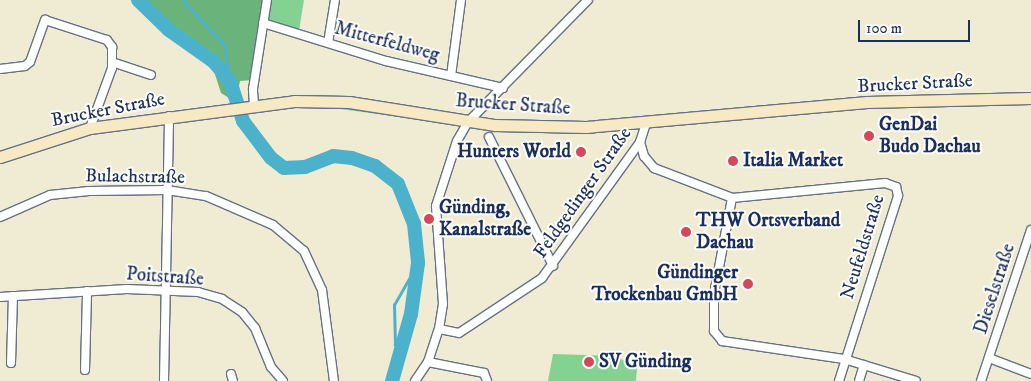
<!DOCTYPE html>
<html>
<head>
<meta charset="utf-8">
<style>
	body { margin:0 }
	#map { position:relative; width:1031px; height:381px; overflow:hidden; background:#f0ecd4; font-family:"IM FELL DW Pica",serif }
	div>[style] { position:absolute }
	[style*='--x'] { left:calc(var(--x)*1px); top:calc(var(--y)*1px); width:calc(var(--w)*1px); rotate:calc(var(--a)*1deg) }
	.green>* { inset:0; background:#83d292 }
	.forest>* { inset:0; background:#6ab47c }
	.stream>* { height:2.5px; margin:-1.25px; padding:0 1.25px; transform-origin:1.25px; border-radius:1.25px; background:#4cb2cb }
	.river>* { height:14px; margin:-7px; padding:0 7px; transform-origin:7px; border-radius:7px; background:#4cb2cb }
	.roads { filter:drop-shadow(1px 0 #667187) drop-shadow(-1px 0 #667187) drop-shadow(0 1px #667187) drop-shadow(0 -1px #667187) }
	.minor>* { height:8px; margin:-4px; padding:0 4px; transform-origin:4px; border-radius:4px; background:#fff }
	.secondary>* { height:11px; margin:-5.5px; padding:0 5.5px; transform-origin:5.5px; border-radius:5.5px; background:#f7e9c3 }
	.dots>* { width:14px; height:14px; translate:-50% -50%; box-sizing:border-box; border:2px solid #fdfcf7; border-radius:50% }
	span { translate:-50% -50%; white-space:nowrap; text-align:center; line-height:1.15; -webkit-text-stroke:4px #fdfcf7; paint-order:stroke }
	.street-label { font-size:19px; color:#1b2f5e }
	.poi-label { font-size:19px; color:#1b2f5e; font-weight:700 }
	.left { translate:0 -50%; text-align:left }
	.right { translate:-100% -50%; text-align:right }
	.scale { position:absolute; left:858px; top:20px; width:112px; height:22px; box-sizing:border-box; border:2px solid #1b2f5e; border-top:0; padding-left:6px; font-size:15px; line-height:18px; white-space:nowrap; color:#1b2f5e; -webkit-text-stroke:4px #fdfcf7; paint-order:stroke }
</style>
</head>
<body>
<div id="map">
	<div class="green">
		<i style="clip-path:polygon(269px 0,304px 0,299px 31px,267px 21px)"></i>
		<i style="clip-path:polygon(326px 107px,367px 110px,400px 117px,332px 108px)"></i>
		<i style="clip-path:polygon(553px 354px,616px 356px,637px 368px,636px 381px,548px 381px)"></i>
	</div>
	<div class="forest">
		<i style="clip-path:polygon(131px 0,262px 0,254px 80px,240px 81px,237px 96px,229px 98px,221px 93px,212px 65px,167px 36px)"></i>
	</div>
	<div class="stream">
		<i style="--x:183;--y:0;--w:62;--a:47"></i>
		<i style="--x:225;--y:45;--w:36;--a:82"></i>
		<i style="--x:403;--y:351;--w:10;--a:-143"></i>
		<i style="--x:395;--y:345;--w:40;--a:-91.4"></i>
		<i style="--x:394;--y:305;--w:48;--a:-60.3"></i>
	</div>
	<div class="river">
		<i style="--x:138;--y:0;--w:43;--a:44.1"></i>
		<i style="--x:169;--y:30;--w:55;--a:35.4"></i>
		<i style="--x:214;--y:62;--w:25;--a:50"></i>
		<i style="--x:230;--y:81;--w:42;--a:72"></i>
		<i style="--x:243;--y:121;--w:46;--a:52.9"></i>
		<i style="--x:271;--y:158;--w:16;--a:38"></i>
		<i style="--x:284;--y:168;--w:21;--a:-3"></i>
		<i style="--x:305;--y:167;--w:30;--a:-21"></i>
		<i style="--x:333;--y:156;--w:19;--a:6"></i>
		<i style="--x:352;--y:158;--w:24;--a:19"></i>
		<i style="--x:375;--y:166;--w:29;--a:38"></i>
		<i style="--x:398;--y:184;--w:43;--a:68.2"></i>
		<i style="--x:414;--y:224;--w:39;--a:84"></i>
		<i style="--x:418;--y:263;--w:51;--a:97.8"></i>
		<i style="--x:411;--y:314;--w:70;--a:105.8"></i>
	</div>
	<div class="roads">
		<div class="minor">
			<i style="--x:263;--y:23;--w:129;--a:17.2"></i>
			<i style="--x:386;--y:61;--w:120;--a:13"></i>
			<i style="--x:328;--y:43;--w:44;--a:-80.8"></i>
			<i style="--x:112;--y:62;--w:41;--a:18.4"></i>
			<i style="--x:0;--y:69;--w:25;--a:-7"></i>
			<i style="--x:25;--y:66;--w:6;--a:-39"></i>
			<i style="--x:30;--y:62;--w:45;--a:-70.3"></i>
			<i style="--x:45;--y:20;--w:65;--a:17.9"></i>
			<i style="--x:107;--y:40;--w:9;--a:54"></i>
			<i style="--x:112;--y:47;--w:21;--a:90"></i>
			<i style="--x:112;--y:68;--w:64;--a:110.1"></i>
			<i style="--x:451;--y:76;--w:77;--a:-82.5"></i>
			<i style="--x:254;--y:105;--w:16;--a:-94"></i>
			<i style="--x:253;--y:89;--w:90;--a:-81.1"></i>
			<i style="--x:489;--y:137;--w:144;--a:63.6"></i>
			<i style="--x:640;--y:142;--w:15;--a:74"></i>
			<i style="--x:644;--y:156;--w:16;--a:50"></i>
			<i style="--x:654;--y:168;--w:84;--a:21"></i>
			<i style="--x:732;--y:198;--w:154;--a:-5.6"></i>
			<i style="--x:885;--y:183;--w:12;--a:20"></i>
			<i style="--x:896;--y:187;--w:9;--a:77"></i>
			<i style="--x:898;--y:196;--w:194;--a:107.7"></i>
			<i style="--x:732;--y:198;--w:98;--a:100.6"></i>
			<i style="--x:714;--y:294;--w:37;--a:90"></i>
			<i style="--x:714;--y:331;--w:13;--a:51"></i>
			<i style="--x:722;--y:341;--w:123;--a:8.4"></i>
			<i style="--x:844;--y:359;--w:75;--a:17"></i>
			<i style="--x:0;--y:217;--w:55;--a:-23.7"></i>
			<i style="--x:50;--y:195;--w:39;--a:-6"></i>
			<i style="--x:89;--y:191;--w:78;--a:-0.7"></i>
			<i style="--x:167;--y:190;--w:39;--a:9"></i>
			<i style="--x:206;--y:196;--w:73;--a:23.4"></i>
			<i style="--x:273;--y:225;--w:40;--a:40"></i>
			<i style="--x:304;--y:251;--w:43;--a:65.2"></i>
			<i style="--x:322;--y:290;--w:92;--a:82.5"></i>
			<i style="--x:0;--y:297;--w:127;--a:-3.6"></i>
			<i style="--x:127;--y:289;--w:71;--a:2.4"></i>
			<i style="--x:198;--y:292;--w:25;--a:16"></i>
			<i style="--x:222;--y:299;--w:24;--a:33"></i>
			<i style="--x:242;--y:312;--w:21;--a:51"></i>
			<i style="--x:255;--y:328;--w:42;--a:67.7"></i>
			<i style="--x:271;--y:367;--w:18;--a:49"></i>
			<i style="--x:439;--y:329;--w:20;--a:11"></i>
			<i style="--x:459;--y:333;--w:100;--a:-33.5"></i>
			<i style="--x:542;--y:278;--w:168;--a:-54.2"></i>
			<i style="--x:640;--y:142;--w:19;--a:-72"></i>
			<i style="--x:989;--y:358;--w:45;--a:20.9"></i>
			<i style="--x:428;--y:362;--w:57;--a:11.1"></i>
			<i style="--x:484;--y:373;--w:9;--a:69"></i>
			<i style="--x:11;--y:363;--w:67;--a:-88.3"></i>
			<i style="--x:85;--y:370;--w:79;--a:-88.5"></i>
			<i style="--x:231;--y:374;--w:7;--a:74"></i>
			<i style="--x:164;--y:381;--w:265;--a:-88.9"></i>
			<i style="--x:415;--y:381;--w:23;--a:-56"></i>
			<i style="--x:428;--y:362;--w:35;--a:-72"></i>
			<i style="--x:439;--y:329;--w:25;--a:-81"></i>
			<i style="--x:443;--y:304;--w:98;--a:-94.1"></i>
			<i style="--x:436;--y:206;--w:68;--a:-72.1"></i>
			<i style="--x:457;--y:141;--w:22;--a:-60"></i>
			<i style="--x:468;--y:122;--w:171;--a:-45.5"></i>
			<i style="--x:859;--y:381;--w:17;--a:-73"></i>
			<i style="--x:981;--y:381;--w:159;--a:-71.7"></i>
		</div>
		<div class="secondary">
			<i style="--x:0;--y:157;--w:95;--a:-17.9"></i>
			<i style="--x:90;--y:128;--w:206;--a:-7.5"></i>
			<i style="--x:294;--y:101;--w:55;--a:1"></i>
			<i style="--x:349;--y:102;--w:148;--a:9"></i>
			<i style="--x:495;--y:125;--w:91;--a:1.3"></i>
			<i style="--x:586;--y:127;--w:282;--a:-5.1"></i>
			<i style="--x:867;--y:102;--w:164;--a:-1.4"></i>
		</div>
	</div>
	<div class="dots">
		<i style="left:869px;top:136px;background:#d1495b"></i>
		<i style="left:581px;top:152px;background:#d1495b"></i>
		<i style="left:733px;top:161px;background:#d1495b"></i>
		<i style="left:429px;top:219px;background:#d1495b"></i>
		<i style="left:686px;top:232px;background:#d1495b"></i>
		<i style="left:748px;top:284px;background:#d1495b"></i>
		<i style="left:589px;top:362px;background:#d1495b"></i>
	</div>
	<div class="street-label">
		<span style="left:387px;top:42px;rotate:15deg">Mitterfeldweg</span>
		<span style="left:915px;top:84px;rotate:-3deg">Brucker Straße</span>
		<span style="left:513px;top:105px;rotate:4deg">Brucker Straße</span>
		<span style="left:108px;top:110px;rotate:-11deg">Brucker Straße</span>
		<span style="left:135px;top:177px;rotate:1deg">Bulachstraße</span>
		<span style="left:583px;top:193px;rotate:-55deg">Feldgedinger Straße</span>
		<span style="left:863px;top:247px;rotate:-73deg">Neufeldstraße</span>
		<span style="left:165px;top:277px;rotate:4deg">Poitstraße</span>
		<span style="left:995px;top:289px;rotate:-72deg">Dieselstraße</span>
	</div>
	<div class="poi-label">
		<span class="left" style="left:879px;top:136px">GenDai<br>Budo Dachau</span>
		<span class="right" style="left:571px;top:152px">Hunters World</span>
		<span class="left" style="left:743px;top:161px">Italia Market</span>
		<span class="left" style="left:439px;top:219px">Günding,<br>Kanalstraße</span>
		<span class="left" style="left:696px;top:232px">THW Ortsverband<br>Dachau</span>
		<span class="right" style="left:738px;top:284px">Gündinger<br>Trockenbau GmbH</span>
		<span class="left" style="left:599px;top:362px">SV Günding</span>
	</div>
	<div class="scale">100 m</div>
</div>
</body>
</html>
